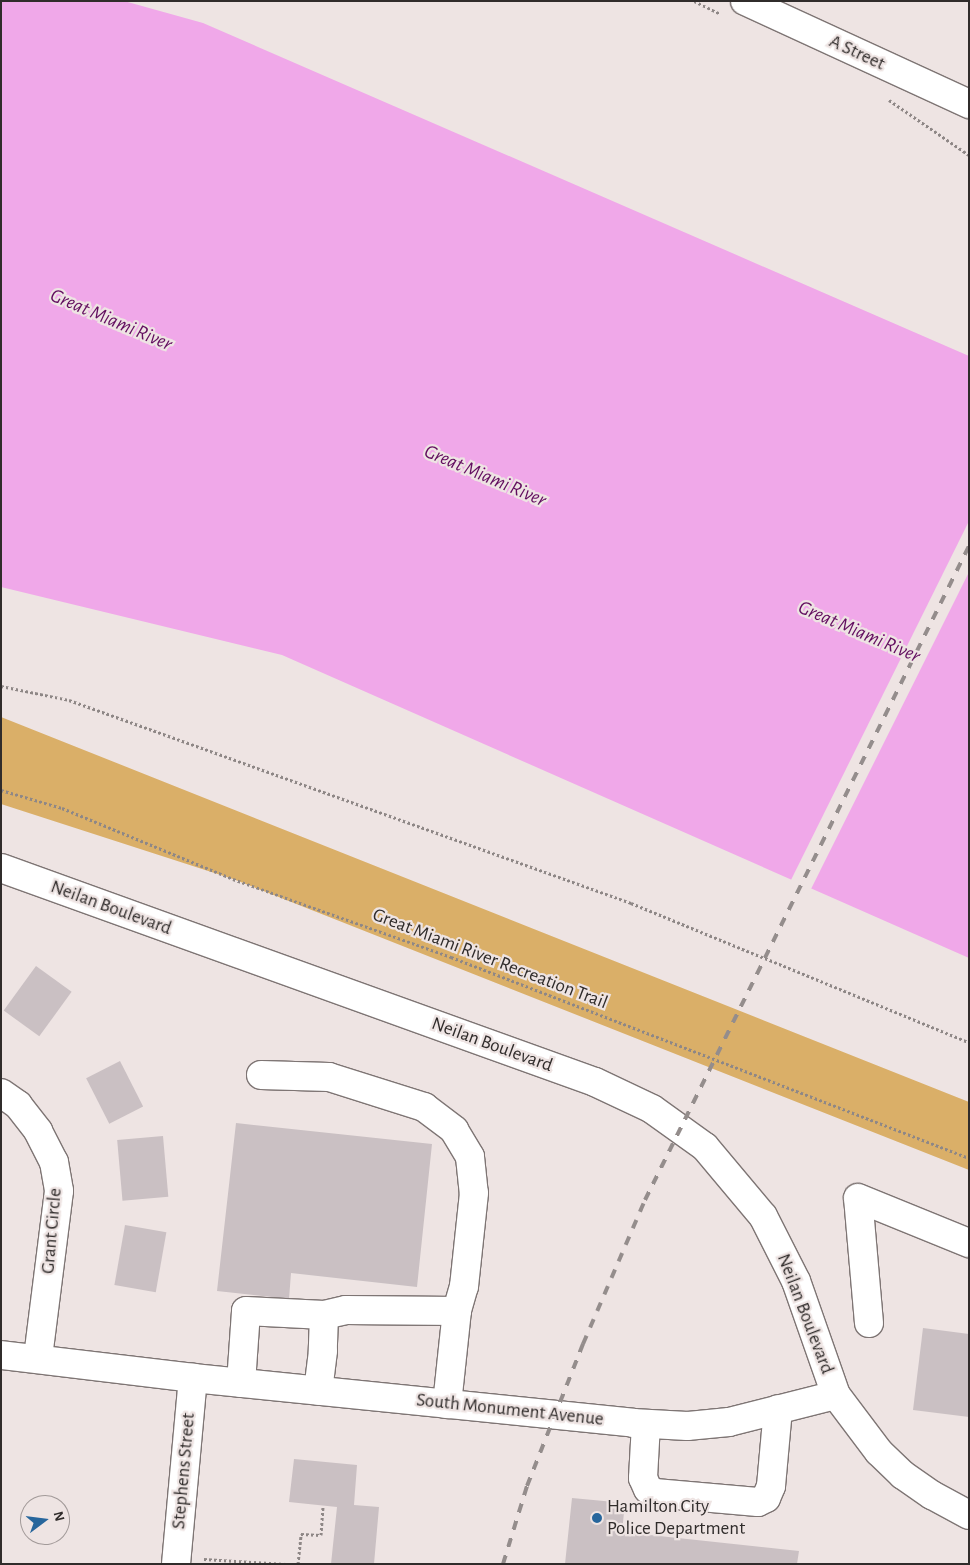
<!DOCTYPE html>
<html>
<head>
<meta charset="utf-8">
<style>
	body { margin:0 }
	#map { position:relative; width:970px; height:1565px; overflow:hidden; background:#eee4e3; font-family:"Alegreya Sans",sans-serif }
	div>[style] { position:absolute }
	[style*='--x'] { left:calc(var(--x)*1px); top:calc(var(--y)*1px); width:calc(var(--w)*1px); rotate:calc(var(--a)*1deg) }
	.green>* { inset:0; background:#daaf68 }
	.water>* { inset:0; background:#f0a8e9 }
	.pier>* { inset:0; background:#eee4e3 }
	.building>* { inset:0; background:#cac0c3; transform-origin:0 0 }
	.path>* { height:3px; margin-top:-1.5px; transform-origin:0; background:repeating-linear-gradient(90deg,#8e8786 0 2.5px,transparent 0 5px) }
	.roads { filter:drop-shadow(1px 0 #7e7574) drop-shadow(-1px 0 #7e7574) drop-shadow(0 1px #7e7574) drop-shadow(0 -1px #7e7574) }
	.minor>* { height:28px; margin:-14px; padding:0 14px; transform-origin:14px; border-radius:14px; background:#fff }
	.rail>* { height:4px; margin-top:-2px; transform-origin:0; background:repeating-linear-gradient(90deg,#948d8c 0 9px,transparent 0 18px) }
	.dots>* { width:14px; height:14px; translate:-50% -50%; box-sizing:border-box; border:2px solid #eee4e3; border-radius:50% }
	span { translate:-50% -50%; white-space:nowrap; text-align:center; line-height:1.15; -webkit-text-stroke:4.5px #eee4e3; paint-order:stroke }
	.street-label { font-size:19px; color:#302c2b }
	.poi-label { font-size:19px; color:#302c2b }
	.left { translate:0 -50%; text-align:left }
	.water-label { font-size:20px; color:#620d5f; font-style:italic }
	.frame { position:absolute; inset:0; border:2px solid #302c2b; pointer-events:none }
	.north { position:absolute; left:20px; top:1495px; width:50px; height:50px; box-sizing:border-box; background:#eee4e3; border:1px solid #a29a99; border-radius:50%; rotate:75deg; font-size:14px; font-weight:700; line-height:20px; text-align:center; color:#302c2b }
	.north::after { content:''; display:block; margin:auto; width:18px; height:22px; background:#27669c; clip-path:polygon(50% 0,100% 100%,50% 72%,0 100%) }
</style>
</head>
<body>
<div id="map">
	<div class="green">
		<i style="clip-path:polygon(1px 717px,969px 1102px,969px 1170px,233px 879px,1px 804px)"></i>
	</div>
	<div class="water">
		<i style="clip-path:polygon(1px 1px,124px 1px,203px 23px,969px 356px,969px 958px,282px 655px,1px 587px)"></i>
	</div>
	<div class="pier">
		<i style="clip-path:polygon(969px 521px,969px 572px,810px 891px,790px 882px)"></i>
	</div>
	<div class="building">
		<i style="left:36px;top:966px;width:44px;height:55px;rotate:36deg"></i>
		<i style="left:120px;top:1061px;width:51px;height:38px;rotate:63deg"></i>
		<i style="clip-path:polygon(236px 1123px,432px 1144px,417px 1287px,291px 1273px,289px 1299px,217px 1291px)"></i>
		<i style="left:163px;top:1136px;width:61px;height:46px;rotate:85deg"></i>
		<i style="left:125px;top:1225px;width:42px;height:61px;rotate:10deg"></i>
		<i style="clip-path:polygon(923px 1328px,969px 1334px,969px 1417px,913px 1410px)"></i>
		<i style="clip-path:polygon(294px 1459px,357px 1465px,354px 1505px,379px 1507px,374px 1564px,331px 1564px,337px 1507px,289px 1502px)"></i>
		<i style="clip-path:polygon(572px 1498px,625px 1503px,622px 1532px,799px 1551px,797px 1564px,565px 1564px)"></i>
	</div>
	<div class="path">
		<i style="--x:694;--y:1;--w:28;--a:26"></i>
		<i style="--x:889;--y:100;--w:97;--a:34.5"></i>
		<i style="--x:1;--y:686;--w:69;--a:11.6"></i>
		<i style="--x:69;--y:700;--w:598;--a:19.86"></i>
		<i style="--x:631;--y:903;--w:365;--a:22.4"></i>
		<i style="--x:1;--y:790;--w:64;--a:16.4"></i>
		<i style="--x:62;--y:808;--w:185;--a:22.5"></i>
		<i style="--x:233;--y:879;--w:232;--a:19.7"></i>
		<i style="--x:451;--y:957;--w:556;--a:21.21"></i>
		<i style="--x:204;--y:1559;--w:82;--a:3.5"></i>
		<i style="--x:298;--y:1564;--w:30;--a:-84"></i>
		<i style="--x:301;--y:1534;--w:20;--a:3"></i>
		<i style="--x:321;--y:1535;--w:29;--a:-86"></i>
	</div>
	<div class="roads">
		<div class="minor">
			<i style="--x:745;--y:1;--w:247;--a:24.7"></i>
			<i style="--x:1;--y:868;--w:631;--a:19.81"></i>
			<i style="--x:595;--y:1082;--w:63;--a:25.3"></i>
			<i style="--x:652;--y:1109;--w:65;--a:35.6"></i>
			<i style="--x:705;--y:1147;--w:90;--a:50"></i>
			<i style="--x:763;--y:1216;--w:73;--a:63.1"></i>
			<i style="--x:796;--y:1281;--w:121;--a:70.7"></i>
			<i style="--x:836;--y:1395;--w:71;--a:53"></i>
			<i style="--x:879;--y:1452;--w:33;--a:44"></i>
			<i style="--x:903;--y:1475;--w:35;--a:35"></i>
			<i style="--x:932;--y:1495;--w:42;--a:28.4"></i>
			<i style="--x:261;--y:1075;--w:68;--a:1.7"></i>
			<i style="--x:329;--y:1077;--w:100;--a:17.5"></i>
			<i style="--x:424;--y:1107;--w:38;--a:37"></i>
			<i style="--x:454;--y:1130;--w:31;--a:59"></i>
			<i style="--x:470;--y:1157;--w:36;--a:84"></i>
			<i style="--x:474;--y:1193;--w:94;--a:96.1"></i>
			<i style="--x:464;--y:1286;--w:26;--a:106"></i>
			<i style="--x:457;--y:1311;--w:111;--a:-179.5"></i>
			<i style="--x:346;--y:1310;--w:23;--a:167"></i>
			<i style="--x:1;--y:1093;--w:21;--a:35"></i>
			<i style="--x:18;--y:1105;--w:33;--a:52"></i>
			<i style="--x:38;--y:1131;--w:35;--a:63"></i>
			<i style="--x:54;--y:1162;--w:29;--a:80"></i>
			<i style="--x:59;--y:1191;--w:168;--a:97.2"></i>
			<i style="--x:869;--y:1323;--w:125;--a:-95"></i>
			<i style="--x:858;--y:1198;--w:120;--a:22.1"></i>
			<i style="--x:1;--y:1355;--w:193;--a:6.8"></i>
			<i style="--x:193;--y:1378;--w:442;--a:5.8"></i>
			<i style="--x:633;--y:1423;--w:54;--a:3.2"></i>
			<i style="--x:687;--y:1426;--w:42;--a:-5.4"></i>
			<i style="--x:729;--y:1422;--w:110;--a:-14.2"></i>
			<i style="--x:241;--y:1383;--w:72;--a:-86"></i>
			<i style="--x:246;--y:1311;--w:78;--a:2.9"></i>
			<i style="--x:324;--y:1315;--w:36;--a:92"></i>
			<i style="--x:323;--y:1351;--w:40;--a:97.1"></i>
			<i style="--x:447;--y:1404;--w:94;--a:-83.9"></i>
			<i style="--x:646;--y:1424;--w:54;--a:93.2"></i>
			<i style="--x:643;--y:1478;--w:12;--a:66"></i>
			<i style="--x:648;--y:1489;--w:8;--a:30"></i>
			<i style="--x:655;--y:1493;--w:103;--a:5"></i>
			<i style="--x:758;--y:1502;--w:9;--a:-27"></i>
			<i style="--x:766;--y:1498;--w:13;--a:-67"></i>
			<i style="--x:771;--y:1486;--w:77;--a:-84.8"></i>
			<i style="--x:176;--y:1564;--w:187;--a:-84.8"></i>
		</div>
	</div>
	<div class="rail">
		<i style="--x:503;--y:1564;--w:82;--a:-72.9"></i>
		<i style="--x:527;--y:1486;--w:153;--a:-68.5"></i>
		<i style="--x:583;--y:1344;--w:157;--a:-66.7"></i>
		<i style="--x:645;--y:1200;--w:730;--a:-63.65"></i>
	</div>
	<div class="dots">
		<i style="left:597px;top:1518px;background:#27669c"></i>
	</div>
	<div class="street-label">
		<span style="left:857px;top:53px;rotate:25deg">A Street</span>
		<span style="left:111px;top:908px;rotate:20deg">Neilan Boulevard</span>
		<span style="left:490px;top:959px;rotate:21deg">Great Miami River Recreation Trail</span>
		<span style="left:492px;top:1045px;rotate:20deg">Neilan Boulevard</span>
		<span style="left:52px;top:1231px;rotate:-85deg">Grant Circle</span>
		<span style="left:805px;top:1314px;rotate:69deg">Neilan Boulevard</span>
		<span style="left:510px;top:1410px;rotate:6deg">South Monument Avenue</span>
		<span style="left:184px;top:1471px;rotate:-85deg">Stephens Street</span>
	</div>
	<div class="poi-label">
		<span class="left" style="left:607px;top:1518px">Hamilton City<br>Police Department</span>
	</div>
	<div class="water-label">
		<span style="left:111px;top:320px;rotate:23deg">Great Miami River</span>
		<span style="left:485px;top:476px;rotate:23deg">Great Miami River</span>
		<span style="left:859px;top:632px;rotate:23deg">Great Miami River</span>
	</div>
	<div class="frame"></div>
	<div class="north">N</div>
</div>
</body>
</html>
